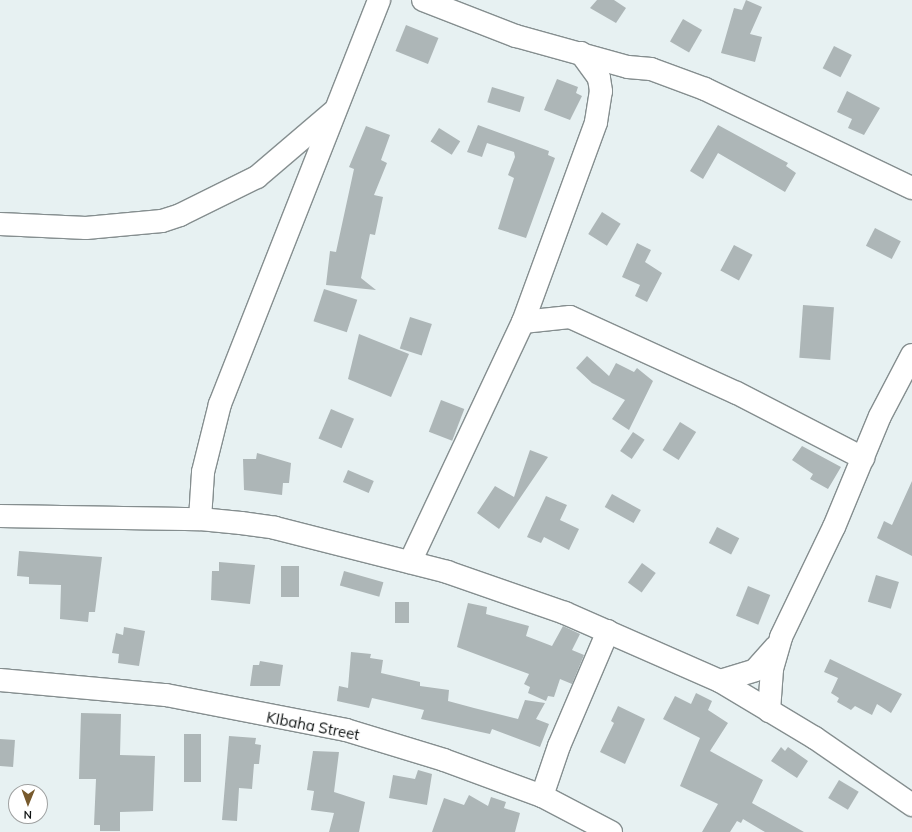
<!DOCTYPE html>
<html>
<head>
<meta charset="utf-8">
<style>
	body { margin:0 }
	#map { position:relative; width:912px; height:832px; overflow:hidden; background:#e7f1f2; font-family:Mulish,sans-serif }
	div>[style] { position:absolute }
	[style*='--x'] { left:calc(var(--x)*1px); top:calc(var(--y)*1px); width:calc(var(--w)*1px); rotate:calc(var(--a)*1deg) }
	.building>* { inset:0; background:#adb6b7; transform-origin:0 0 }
	.roads { filter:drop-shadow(1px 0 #858e8f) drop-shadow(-1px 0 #858e8f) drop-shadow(0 1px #858e8f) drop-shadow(0 -1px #858e8f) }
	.minor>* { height:22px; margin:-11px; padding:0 11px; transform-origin:11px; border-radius:11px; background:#fff }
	span { translate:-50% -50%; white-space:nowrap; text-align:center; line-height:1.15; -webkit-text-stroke:3px #fff; paint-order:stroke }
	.street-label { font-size:15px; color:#101414 }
	.north { position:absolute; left:8px; top:784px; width:40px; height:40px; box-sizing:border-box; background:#fff; border:1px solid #9fa1a1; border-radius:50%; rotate:181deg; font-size:11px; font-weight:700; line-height:16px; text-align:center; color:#101414 }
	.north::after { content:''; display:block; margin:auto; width:14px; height:18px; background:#775a2d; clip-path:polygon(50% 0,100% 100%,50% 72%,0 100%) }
</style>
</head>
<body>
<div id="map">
	<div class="building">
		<i style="clip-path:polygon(597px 0,614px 0,626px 8px,616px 23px,590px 8px)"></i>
		<i style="clip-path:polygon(746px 0,762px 7px,750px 34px,762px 37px,755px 62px,721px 53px,734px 8px,742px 10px)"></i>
		<i style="left:683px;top:19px;width:22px;height:26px;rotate:30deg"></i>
		<i style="left:406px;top:25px;width:35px;height:28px;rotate:22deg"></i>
		<i style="left:834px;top:46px;width:20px;height:25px;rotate:27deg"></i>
		<i style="clip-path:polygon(557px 79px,578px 87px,576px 93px,582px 96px,570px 120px,544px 110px)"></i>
		<i style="left:492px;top:87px;width:34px;height:16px;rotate:17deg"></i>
		<i style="clip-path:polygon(847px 91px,880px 108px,864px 135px,848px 128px,852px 119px,837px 112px)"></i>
		<i style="clip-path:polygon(478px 125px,549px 151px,548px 155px,555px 158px,526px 238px,498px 229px,514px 178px,508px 175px,515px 157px,514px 152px,487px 143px,482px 157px,467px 152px)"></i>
		<i style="clip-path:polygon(718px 125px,788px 163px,786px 166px,796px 173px,785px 192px,718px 153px,703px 179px,690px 171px)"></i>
		<i style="clip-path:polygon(366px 126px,390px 135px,381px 160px,387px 163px,374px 195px,383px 197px,375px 235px,370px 234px,361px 278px,376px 290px,326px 285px,330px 251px,336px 252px,354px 169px,349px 167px)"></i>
		<i style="left:439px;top:128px;width:25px;height:16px;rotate:32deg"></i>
		<i style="left:602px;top:212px;width:22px;height:26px;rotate:32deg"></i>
		<i style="left:875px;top:228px;width:29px;height:20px;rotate:27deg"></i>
		<i style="clip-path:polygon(637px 243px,651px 250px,645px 262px,662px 273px,647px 302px,635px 296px,640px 285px,622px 277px)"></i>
		<i style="left:734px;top:245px;width:21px;height:29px;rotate:28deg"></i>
		<i style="left:324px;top:289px;width:35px;height:34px;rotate:18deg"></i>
		<i style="left:803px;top:305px;width:31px;height:53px;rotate:4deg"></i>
		<i style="left:410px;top:317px;width:23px;height:33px;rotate:18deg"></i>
		<i style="clip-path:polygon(359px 334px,409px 354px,391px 397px,348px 379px)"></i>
		<i style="clip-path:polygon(587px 356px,609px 376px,616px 363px,634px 372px,637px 368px,653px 381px,629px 430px,612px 419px,625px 400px,592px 383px,576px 368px)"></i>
		<i style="left:441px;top:400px;width:25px;height:34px;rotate:21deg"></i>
		<i style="left:331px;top:409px;width:25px;height:32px;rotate:23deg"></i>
		<i style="left:680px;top:422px;width:19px;height:33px;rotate:32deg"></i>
		<i style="left:633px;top:432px;width:14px;height:23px;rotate:34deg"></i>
		<i style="clip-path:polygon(802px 446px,841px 467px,828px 489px,810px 479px,813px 474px,792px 460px)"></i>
		<i style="clip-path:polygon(530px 450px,548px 457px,499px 529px,477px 513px,495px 486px,514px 497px)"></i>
		<i style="clip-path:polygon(257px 453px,291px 463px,289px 483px,283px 483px,282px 495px,244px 490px,243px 459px,256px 459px)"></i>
		<i style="left:348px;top:470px;width:28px;height:13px;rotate:23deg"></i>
		<i style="clip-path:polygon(912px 481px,912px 556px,877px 538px,884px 521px,892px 525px)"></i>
		<i style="left:612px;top:494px;width:33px;height:15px;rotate:29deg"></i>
		<i style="clip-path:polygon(546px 496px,567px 505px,560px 520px,579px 529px,569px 550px,544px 537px,541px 543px,527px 537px)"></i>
		<i style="left:717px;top:527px;width:25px;height:18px;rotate:27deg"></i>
		<i style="clip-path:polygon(19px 551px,102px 557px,95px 612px,89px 612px,88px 622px,60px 619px,61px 585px,29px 584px,29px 577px,17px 576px)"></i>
		<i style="clip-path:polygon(219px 562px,255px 565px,250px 604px,211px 600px,212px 571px,219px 571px)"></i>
		<i style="left:642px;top:563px;width:17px;height:24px;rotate:36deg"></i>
		<i style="left:281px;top:566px;width:18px;height:31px"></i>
		<i style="left:344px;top:571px;width:41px;height:15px;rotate:16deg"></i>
		<i style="left:876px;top:575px;width:24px;height:28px;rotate:17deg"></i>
		<i style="left:748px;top:586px;width:24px;height:32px;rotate:22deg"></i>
		<i style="left:395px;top:602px;width:14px;height:21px"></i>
		<i style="clip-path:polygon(468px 603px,487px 607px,486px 614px,529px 626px,526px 636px,552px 646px,563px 626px,580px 634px,572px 650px,584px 655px,572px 684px,560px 679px,554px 697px,548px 696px,546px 701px,528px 693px,530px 687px,524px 684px,529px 674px,457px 647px)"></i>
		<i style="clip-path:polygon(124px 627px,145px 631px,139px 666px,118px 663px,119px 654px,112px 653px,116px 633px,123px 635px)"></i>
		<i style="clip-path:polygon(351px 652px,371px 654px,370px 658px,383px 660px,381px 673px,420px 682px,420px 686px,449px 690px,448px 701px,474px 708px,518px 719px,525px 700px,545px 703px,536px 719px,549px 724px,540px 747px,492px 729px,490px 734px,421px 719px,424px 710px,372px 698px,369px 708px,337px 701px,339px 686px,348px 688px)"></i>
		<i style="clip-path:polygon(830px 659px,902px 694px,891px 713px,877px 704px,872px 715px,855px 706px,851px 710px,837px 702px,839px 698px,831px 693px,838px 678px,824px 672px)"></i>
		<i style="clip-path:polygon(260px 661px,283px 665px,280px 686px,250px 686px,253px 665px,259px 665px)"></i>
		<i style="clip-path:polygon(696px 693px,712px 701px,708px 710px,728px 723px,710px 751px,763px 780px,752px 803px,804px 832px,765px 832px,743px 819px,741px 823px,737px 821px,730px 832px,702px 832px,718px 804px,680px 786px,700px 738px,663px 719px,675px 696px,691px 704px)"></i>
		<i style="clip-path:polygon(618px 706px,645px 719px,625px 764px,600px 752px,614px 723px,611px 721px)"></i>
		<i style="clip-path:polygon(81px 713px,121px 714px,120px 755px,155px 756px,153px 811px,120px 812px,120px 831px,100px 831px,100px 825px,94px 825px,96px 779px,79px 779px)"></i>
		<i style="left:184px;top:734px;width:17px;height:48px"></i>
		<i style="clip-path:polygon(229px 736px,256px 738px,255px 744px,261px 745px,259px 764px,254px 764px,252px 789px,239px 788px,237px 821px,222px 820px)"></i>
		<i style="left:0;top:739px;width:15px;height:27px;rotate:4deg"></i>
		<i style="clip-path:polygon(781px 747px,785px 751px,788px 747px,808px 761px,797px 778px,771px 761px)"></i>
		<i style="clip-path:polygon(313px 751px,339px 752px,334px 792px,365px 802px,359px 832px,329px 832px,334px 813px,311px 810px,314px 791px,307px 790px)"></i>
		<i style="clip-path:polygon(418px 770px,432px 774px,427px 805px,389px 798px,393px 775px,415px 779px)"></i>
		<i style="left:839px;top:780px;width:23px;height:21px;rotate:31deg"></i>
		<i style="clip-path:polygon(469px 795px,488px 806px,491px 797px,506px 802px,504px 808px,520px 813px,515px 832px,432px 832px,444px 798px,464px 805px)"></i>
	</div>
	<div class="roads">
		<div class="minor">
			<i style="--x:423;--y:0;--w:100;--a:21.2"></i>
			<i style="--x:516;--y:36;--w:116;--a:15.5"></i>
			<i style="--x:628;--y:67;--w:23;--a:5"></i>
			<i style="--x:651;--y:69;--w:58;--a:20.3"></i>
			<i style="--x:705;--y:89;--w:229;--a:25.6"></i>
			<i style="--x:0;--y:224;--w:86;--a:2.7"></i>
			<i style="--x:86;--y:228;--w:76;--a:-5.3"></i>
			<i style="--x:162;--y:221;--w:19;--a:-18"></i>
			<i style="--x:180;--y:215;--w:86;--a:-26.3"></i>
			<i style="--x:257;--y:177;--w:99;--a:-40.5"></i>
			<i style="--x:523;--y:322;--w:47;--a:-6.1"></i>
			<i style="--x:570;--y:317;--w:183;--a:24.5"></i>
			<i style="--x:737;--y:393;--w:142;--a:27.3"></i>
			<i style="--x:0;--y:516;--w:200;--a:0.9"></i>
			<i style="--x:200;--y:519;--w:41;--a:5.6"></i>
			<i style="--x:241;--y:523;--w:34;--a:8"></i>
			<i style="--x:275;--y:528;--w:178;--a:14.3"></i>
			<i style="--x:447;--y:572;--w:125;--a:19.2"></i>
			<i style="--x:565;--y:613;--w:169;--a:23.7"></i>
			<i style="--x:720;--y:681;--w:111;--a:31"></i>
			<i style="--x:815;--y:738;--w:118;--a:34.6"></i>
			<i style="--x:200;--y:519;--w:47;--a:-86.3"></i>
			<i style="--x:203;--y:472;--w:70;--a:-76"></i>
			<i style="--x:220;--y:404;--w:434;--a:-68.5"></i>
			<i style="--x:410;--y:562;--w:265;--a:-64.8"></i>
			<i style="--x:523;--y:322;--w:213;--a:-69.9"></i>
			<i style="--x:596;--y:122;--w:31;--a:-81"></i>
			<i style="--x:601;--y:91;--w:13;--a:-99"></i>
			<i style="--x:599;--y:78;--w:31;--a:-126"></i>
			<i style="--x:0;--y:680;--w:167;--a:5.2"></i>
			<i style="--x:166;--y:695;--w:183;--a:11"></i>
			<i style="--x:346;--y:730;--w:102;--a:17"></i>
			<i style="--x:444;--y:760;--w:104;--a:20.2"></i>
			<i style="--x:542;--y:796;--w:78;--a:27.6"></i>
			<i style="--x:720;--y:681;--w:37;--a:-17"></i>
			<i style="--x:755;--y:670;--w:31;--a:-48"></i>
			<i style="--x:769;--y:711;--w:42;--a:-85.9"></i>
			<i style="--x:772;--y:669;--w:33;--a:-74"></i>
			<i style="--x:781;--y:637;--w:122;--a:-64.3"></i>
			<i style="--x:834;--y:527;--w:120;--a:-67.5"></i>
			<i style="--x:880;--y:416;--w:69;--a:-62.3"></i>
			<i style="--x:542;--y:796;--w:53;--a:-71.2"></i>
			<i style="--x:559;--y:746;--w:125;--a:-66.9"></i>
		</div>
	</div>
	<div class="street-label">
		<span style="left:313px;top:726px;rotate:11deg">KIbaha Street</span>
	</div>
	<div class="north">N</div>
</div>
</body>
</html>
